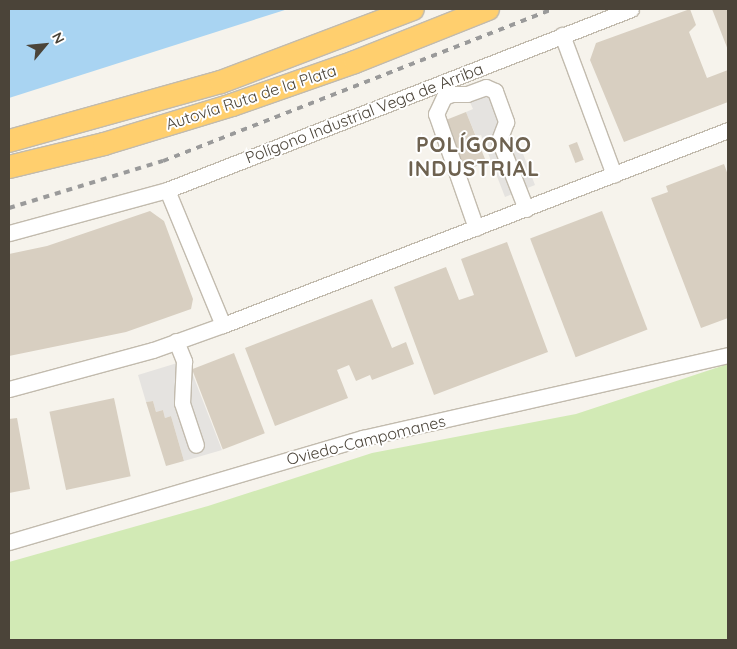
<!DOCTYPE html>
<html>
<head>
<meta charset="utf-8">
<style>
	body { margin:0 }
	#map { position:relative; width:737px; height:649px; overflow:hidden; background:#f6f3ec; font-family:Quicksand,sans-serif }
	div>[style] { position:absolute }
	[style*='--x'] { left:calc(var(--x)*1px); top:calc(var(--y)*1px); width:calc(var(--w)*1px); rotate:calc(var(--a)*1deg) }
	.green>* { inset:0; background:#d2eab5 }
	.parking>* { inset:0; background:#e5e3e0 }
	.water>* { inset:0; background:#a9d4f2 }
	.building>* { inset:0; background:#d8cfc1; transform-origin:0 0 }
	.roads { filter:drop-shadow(1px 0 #c2bbae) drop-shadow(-1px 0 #c2bbae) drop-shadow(0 1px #c2bbae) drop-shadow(0 -1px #c2bbae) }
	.minor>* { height:15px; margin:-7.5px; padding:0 7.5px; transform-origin:7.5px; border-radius:7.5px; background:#fff }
	.highway>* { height:22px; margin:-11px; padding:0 11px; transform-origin:11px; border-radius:11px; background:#ffcf6e }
	.rail>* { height:4px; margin-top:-2px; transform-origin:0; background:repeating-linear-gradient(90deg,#9a9a9a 0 6px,transparent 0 12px) }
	span { translate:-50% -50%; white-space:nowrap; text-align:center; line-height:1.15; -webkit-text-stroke:4px #fff; paint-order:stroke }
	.street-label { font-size:16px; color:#4b4439 }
	.district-label { font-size:21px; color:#6e6250; font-weight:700; letter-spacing:1px }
	.frame { position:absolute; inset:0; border:10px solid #4b4439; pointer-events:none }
	.north { position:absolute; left:20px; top:20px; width:50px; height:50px; -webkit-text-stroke:4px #fff; paint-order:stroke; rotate:62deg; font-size:14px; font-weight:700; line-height:20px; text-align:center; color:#4b4439 }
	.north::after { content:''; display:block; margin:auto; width:18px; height:22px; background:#4b4439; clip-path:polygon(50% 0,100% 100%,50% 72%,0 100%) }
</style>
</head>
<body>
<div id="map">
	<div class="green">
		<i style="clip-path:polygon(728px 364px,728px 640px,9px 640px,9px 562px,208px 506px,372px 453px,576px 414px)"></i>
	</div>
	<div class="parking">
		<i style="clip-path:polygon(488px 93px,507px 141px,517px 138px,535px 185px,505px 197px,481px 135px,476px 136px,466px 112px,473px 109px,469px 100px)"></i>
		<i style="clip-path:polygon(187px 360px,222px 450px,184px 461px,171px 416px,165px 418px,163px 410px,156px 412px,153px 401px,146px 402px,138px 375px)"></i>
	</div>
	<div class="water">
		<i style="clip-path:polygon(9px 9px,288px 9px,9px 98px)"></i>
	</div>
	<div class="building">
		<i style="clip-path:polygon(690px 9px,696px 25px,689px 32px,707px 78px,728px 70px,728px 102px,624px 142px,590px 60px,596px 43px)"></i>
		<i style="clip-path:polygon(712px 9px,728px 9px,728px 50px)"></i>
		<i style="left:466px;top:112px;width:54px;height:25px;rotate:68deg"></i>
		<i style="left:577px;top:142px;width:19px;height:9px;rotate:69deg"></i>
		<i style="clip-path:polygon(724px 164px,728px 175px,728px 318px,701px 328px,651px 198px,668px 192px,666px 186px)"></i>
		<i style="clip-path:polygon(150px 211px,164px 221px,193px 299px,191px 309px,126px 332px,9px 356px,9px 254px,47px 246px)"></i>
		<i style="left:602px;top:211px;width:127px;height:77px;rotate:69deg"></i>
		<i style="clip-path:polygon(507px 242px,548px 352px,434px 395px,394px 287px,446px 267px,459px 300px,474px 295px,461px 259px)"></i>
		<i style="clip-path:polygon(372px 299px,392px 348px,406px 342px,414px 364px,372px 380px,370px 375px,356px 381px,349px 365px,337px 370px,348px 398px,275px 426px,245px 348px)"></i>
		<i style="left:234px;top:353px;width:86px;height:45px;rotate:69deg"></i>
		<i style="left:114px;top:398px;width:80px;height:66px;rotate:78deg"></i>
		<i style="clip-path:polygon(153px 401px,156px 412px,163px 410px,165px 418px,171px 416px,184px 461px,166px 466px,146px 402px)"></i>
		<i style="clip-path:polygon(17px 418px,30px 489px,9px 493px,9px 419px)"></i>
	</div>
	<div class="roads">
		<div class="minor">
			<i style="--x:562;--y:35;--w:149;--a:69.6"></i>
			<i style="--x:167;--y:190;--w:146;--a:67.5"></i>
			<i style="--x:476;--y:228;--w:121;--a:-109.3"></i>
			<i style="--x:436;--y:114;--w:19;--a:-65"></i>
			<i style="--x:444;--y:97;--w:9;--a:-21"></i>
			<i style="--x:452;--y:94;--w:15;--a:0"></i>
			<i style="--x:467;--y:94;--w:20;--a:-20"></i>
			<i style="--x:486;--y:87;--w:10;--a:24"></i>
			<i style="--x:495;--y:91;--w:33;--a:70"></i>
			<i style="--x:506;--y:122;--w:19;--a:111"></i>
			<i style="--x:499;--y:140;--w:74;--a:68.6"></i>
			<i style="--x:9;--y:233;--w:164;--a:-15.2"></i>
			<i style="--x:167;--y:190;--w:498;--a:-21.3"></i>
			<i style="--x:176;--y:341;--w:22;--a:68"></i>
			<i style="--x:184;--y:361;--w:42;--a:92.7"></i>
			<i style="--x:182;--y:403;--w:44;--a:71.6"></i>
			<i style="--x:9;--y:389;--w:149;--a:-15.2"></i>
			<i style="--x:153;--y:350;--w:74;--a:-19.7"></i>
			<i style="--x:223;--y:325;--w:541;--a:-21.11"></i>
			<i style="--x:9;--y:542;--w:369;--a:-16.4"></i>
			<i style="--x:363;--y:438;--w:374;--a:-12.8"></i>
		</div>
		<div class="highway">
			<i style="--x:9;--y:141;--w:220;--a:-15.6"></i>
			<i style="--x:221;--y:82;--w:205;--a:-20.8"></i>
			<i style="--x:9;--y:167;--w:98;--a:-13.6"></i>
			<i style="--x:104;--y:144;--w:134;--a:-16.9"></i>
			<i style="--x:232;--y:105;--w:130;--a:-19.3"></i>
			<i style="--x:355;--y:62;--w:143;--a:-21.7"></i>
		</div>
	</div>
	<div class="rail">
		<i style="--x:9;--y:208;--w:161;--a:-17"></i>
		<i style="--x:163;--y:161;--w:418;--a:-21.3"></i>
	</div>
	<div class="street-label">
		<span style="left:251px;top:97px;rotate:-18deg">Autovía Ruta de la Plata</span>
		<span style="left:364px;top:113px;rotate:-21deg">Polígono Industrial Vega de Arriba</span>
		<span style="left:366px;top:440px;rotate:-14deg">Oviedo-Campomanes</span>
	</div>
	<div class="district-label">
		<span style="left:474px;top:156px">POLÍGONO<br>INDUSTRIAL</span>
	</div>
	<div class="frame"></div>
	<div class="north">N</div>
</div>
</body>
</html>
